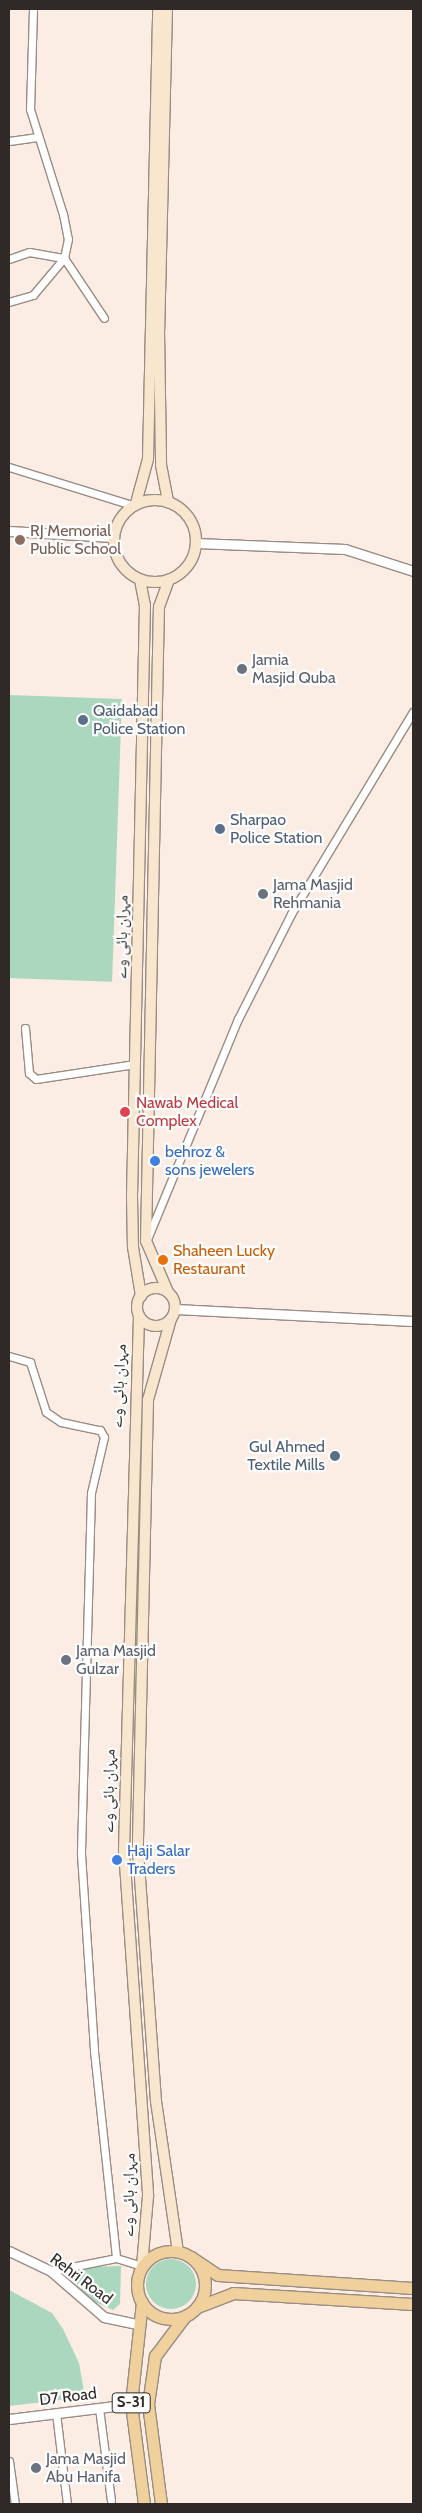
<!DOCTYPE html>
<html>
<head>
<meta charset="utf-8">
<style>
	body { margin:0 }
	#map { position:relative; width:422px; height:2513px; overflow:hidden; background:#fbece4; font-family:Cabin,"Noto Naskh Arabic",sans-serif }
	div>[style] { position:absolute }
	[style*='--x'] { left:calc(var(--x)*1px); top:calc(var(--y)*1px); width:calc(var(--w)*1px); rotate:calc(var(--a)*1deg) }
	.green>* { inset:0; background:#aad7be; transform-origin:0 0 }
	.round { border-radius:50% }
	.roads { filter:drop-shadow(1px 0 #998c84) drop-shadow(-1px 0 #998c84) drop-shadow(0 1px #998c84) drop-shadow(0 -1px #998c84) }
	.minor>* { height:7px; margin:-3.5px; padding:0 3.5px; transform-origin:3.5px; border-radius:3.5px; background:#fff }
	.tertiary>* { height:9px; margin:-4.5px; padding:0 4.5px; transform-origin:4.5px; border-radius:4.5px; background:#fff }
	.secondary>* { height:10px; margin:-5px; padding:0 5px; transform-origin:5px; border-radius:5px; background:#f8e7ce }
	.secondary>.ring { margin:-5px; padding:0; box-sizing:content-box; background:none; border:10px solid #f8e7ce; border-radius:50% }
	.primary>* { height:11px; margin:-5.5px; padding:0 5.5px; transform-origin:5.5px; border-radius:5.5px; background:#f0d09c }
	.primary>.ring { margin:-5.5px; padding:0; box-sizing:content-box; background:none; border:11px solid #f0d09c; border-radius:50% }
	.dots>* { width:14px; height:14px; translate:-50% -50%; box-sizing:border-box; border:2px solid #fdfdfd; border-radius:50% }
	span { translate:-50% -50%; white-space:nowrap; text-align:center; line-height:1.15; -webkit-text-stroke:4.5px #fdfdfd; paint-order:stroke }
	.shield-label span { padding:1px 4px; background:#fdfdfd; border:1px solid; border-radius:4px; -webkit-text-stroke-width:0 }
	.shield-label { font-size:15px; color:#2f2a27; font-weight:700 }
	.education-label { font-size:16px; color:#785e54 }
	.left { translate:0 -50%; text-align:left }
	.worship-label { font-size:16px; color:#5b616d }
	.service-label { font-size:16px; color:#4e5e75 }
	.right { translate:-100% -50%; text-align:right }
	.street-label { font-size:16px; color:#2f2a27 }
	.health-label { font-size:16px; color:#be3a42 }
	.shop-label { font-size:16px; color:#366cbe }
	.food-label { font-size:16px; color:#c56008 }
	.frame { position:absolute; inset:0; border:10px solid #2f2a27; pointer-events:none }
</style>
</head>
<body>
<div id="map">
	<div class="green">
		<i style="left:9px;top:695px;width:113px;height:283px;rotate:2deg"></i>
		<i class="round" style="left:146px;top:2259px;width:50px;height:50px"></i>
		<i style="clip-path:polygon(121px 2266px,120px 2304px,113px 2310px,86px 2298px,71px 2276px,88px 2267px)"></i>
		<i style="clip-path:polygon(9px 2290px,52px 2313px,63px 2329px,79px 2363px,85px 2397px,9px 2406px)"></i>
	</div>
	<div class="roads">
		<div class="minor">
			<i style="--x:33;--y:9;--w:100;--a:91.7"></i>
			<i style="--x:30;--y:109;--w:110;--a:72.6"></i>
			<i style="--x:63;--y:214;--w:25;--a:79"></i>
			<i style="--x:68;--y:239;--w:19;--a:102"></i>
			<i style="--x:64;--y:258;--w:72;--a:56.3"></i>
			<i style="--x:9;--y:141;--w:29;--a:-8"></i>
			<i style="--x:9;--y:259;--w:21;--a:-19"></i>
			<i style="--x:29;--y:252;--w:36;--a:10"></i>
			<i style="--x:64;--y:258;--w:48;--a:130"></i>
			<i style="--x:33;--y:295;--w:25;--a:164"></i>
			<i style="--x:9;--y:467;--w:129;--a:17.2"></i>
			<i style="--x:25;--y:1028;--w:45;--a:84.9"></i>
			<i style="--x:29;--y:1073;--w:9;--a:41"></i>
			<i style="--x:36;--y:1079;--w:100;--a:-8.6"></i>
			<i style="--x:148;--y:1237;--w:236;--a:-67.6"></i>
			<i style="--x:238;--y:1019;--w:118;--a:-63.2"></i>
			<i style="--x:291;--y:914;--w:236;--a:-58.9"></i>
			<i style="--x:9;--y:1356;--w:22;--a:16"></i>
			<i style="--x:30;--y:1362;--w:52;--a:72.3"></i>
			<i style="--x:46;--y:1412;--w:18;--a:34"></i>
			<i style="--x:61;--y:1422;--w:40;--a:12"></i>
			<i style="--x:100;--y:1430;--w:8;--a:60"></i>
			<i style="--x:104;--y:1437;--w:57;--a:103.1"></i>
			<i style="--x:91;--y:1493;--w:361;--a:91.6"></i>
			<i style="--x:81;--y:1854;--w:197;--a:86.2"></i>
			<i style="--x:94;--y:2051;--w:208;--a:83.9"></i>
			<i style="--x:51;--y:2271;--w:66;--a:-11.3"></i>
			<i style="--x:116;--y:2258;--w:27;--a:17"></i>
			<i style="--x:99;--y:2408;--w:93;--a:82.6"></i>
			<i style="--x:56;--y:2413;--w:92;--a:83.1"></i>
			<i style="--x:9;--y:2461;--w:43;--a:82.1"></i>
		</div>
		<div class="tertiary">
			<i style="--x:9;--y:531;--w:104;--a:3.3"></i>
			<i style="--x:196;--y:543;--w:149;--a:2.3"></i>
			<i style="--x:345;--y:549;--w:71;--a:17.9"></i>
			<i style="--x:175;--y:1309;--w:238;--a:2.9"></i>
			<i style="--x:9;--y:2251;--w:47;--a:25.5"></i>
			<i style="--x:51;--y:2271;--w:70;--a:41"></i>
			<i style="--x:104;--y:2317;--w:35;--a:12"></i>
			<i style="--x:9;--y:2419;--w:123;--a:-7"></i>
		</div>
		<div class="secondary">
			<i style="--x:167;--y:9;--w:322;--a:91.4"></i>
			<i style="--x:159;--y:331;--w:134;--a:89.1"></i>
			<i style="--x:161;--y:465;--w:38;--a:79"></i>
			<i class="ring" style="left:114px;top:500px;width:72px;height:72px"></i>
			<i style="--x:136;--y:503;--w:46;--a:-74.7"></i>
			<i style="--x:148;--y:459;--w:450;--a:-88.7"></i>
			<i style="--x:140;--y:580;--w:25;--a:79"></i>
			<i style="--x:145;--y:605;--w:592;--a:91.26"></i>
			<i style="--x:132;--y:1197;--w:50;--a:88.9"></i>
			<i style="--x:133;--y:1247;--w:50;--a:80.7"></i>
			<i class="ring" style="left:137px;top:1288px;width:28px;height:28px"></i>
			<i style="--x:168;--y:1292;--w:56;--a:-113.3"></i>
			<i style="--x:146;--y:1241;--w:634;--a:-88.83"></i>
			<i style="--x:159;--y:607;--w:29;--a:-70"></i>
			<i style="--x:139;--y:1316;--w:534;--a:91.61"></i>
			<i style="--x:124;--y:1850;--w:347;--a:86"></i>
			<i style="--x:148;--y:2196;--w:70;--a:94.9"></i>
			<i style="--x:171;--y:1319;--w:84;--a:105.9"></i>
			<i style="--x:148;--y:1400;--w:450;--a:91.3"></i>
			<i style="--x:138;--y:1850;--w:252;--a:85.9"></i>
			<i style="--x:156;--y:2101;--w:152;--a:81.7"></i>
		</div>
		<div class="primary">
			<i class="ring" style="left:137px;top:2251px;width:57px;height:57px"></i>
			<i style="--x:191;--y:2257;--w:32;--a:34"></i>
			<i style="--x:218;--y:2275;--w:195;--a:3.8"></i>
			<i style="--x:142;--y:2302;--w:103;--a:96.2"></i>
			<i style="--x:131;--y:2404;--w:101;--a:82.6"></i>
			<i style="--x:197;--y:2307;--w:39;--a:-21"></i>
			<i style="--x:233;--y:2293;--w:180;--a:3.5"></i>
			<i style="--x:161;--y:2504;--w:101;--a:-97.4"></i>
			<i style="--x:148;--y:2404;--w:49;--a:-81.7"></i>
			<i style="--x:155;--y:2356;--w:50;--a:-53.1"></i>
		</div>
	</div>
	<div class="dots">
		<i style="left:20px;top:540px;background:#8d6e63"></i>
		<i style="left:242px;top:669px;background:#6b7280"></i>
		<i style="left:83px;top:720px;background:#5c6f8a"></i>
		<i style="left:220px;top:829px;background:#5c6f8a"></i>
		<i style="left:263px;top:894px;background:#6b7280"></i>
		<i style="left:125px;top:1112px;background:#e0444e"></i>
		<i style="left:155px;top:1161px;background:#3f7fe0"></i>
		<i style="left:163px;top:1260px;background:#e8710a"></i>
		<i style="left:335px;top:1456px;background:#5c6f8a"></i>
		<i style="left:66px;top:1660px;background:#6b7280"></i>
		<i style="left:117px;top:1860px;background:#3f7fe0"></i>
		<i style="left:36px;top:2468px;background:#6b7280"></i>
	</div>
	<div class="shield-label">
		<span style="left:131px;top:2403px">S-31</span>
	</div>
	<div class="education-label">
		<span class="left" style="left:30px;top:540px">RJ Memorial<br>Public School</span>
	</div>
	<div class="worship-label">
		<span class="left" style="left:252px;top:669px">Jamia<br>Masjid Quba</span>
		<span class="left" style="left:273px;top:894px">Jama Masjid<br>Rehmania</span>
		<span class="left" style="left:76px;top:1660px">Jama Masjid<br>Gulzar</span>
		<span class="left" style="left:46px;top:2468px">Jama Masjid<br>Abu Hanifa</span>
	</div>
	<div class="service-label">
		<span class="left" style="left:93px;top:720px">Qaidabad<br>Police Station</span>
		<span class="left" style="left:230px;top:829px">Sharpao<br>Police Station</span>
		<span class="right" style="left:325px;top:1456px">Gul Ahmed<br>Textile Mills</span>
	</div>
	<div class="street-label">
		<span style="left:122px;top:937px;rotate:-89deg">مہران ہائی وے</span>
		<span style="left:119px;top:1386px;rotate:-87deg">مہران ہائی وے</span>
		<span style="left:109px;top:1791px;rotate:-89deg">مہران ہائی وے</span>
		<span style="left:129px;top:2195px;rotate:-89deg">مہران ہائی وے</span>
		<span style="left:81px;top:2279px;rotate:37deg">Rehri Road</span>
		<span style="left:68px;top:2397px;rotate:-7deg">D7 Road</span>
	</div>
	<div class="health-label">
		<span class="left" style="left:136px;top:1112px">Nawab Medical<br>Complex</span>
	</div>
	<div class="shop-label">
		<span class="left" style="left:165px;top:1161px">behroz &amp;<br>sons jewelers</span>
		<span class="left" style="left:127px;top:1860px">Haji Salar<br>Traders</span>
	</div>
	<div class="food-label">
		<span class="left" style="left:173px;top:1260px">Shaheen Lucky<br>Restaurant</span>
	</div>
	<div class="frame"></div>
</div>
</body>
</html>
